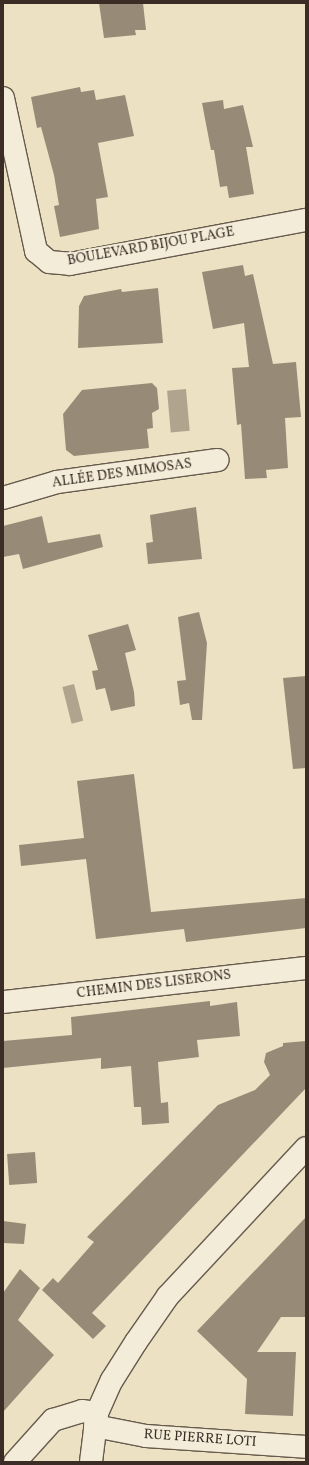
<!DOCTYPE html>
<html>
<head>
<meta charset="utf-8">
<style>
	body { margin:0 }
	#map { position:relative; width:309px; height:1465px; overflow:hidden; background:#ece1c3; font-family:Vollkorn,serif }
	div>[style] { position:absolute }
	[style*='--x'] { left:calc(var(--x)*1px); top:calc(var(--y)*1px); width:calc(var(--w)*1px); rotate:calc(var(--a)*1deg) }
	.water>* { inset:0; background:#b0a48e; transform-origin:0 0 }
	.building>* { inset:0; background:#978b78; transform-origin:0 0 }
	.roads { filter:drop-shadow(1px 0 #675a4d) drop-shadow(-1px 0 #675a4d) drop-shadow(0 1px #675a4d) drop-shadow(0 -1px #675a4d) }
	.street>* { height:22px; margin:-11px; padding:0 11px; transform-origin:11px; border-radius:11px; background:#f3ecd8 }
	.secondary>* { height:22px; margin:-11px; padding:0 11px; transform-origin:11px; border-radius:11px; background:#f3ecd8 }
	span { translate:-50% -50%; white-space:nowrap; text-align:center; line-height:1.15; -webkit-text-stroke:4px #f3ecd8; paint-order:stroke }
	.street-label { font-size:14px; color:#3b2d26 }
	.frame { position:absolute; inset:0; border:4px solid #3b2d26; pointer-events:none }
</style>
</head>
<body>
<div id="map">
	<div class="water">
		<i style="left:186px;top:389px;width:42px;height:19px;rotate:85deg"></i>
		<i style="left:74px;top:684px;width:38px;height:12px;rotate:76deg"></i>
	</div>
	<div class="building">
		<i style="clip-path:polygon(99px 3px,143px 3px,146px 30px,135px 30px,136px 35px,104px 38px)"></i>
		<i style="clip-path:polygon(80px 87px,81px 92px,94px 90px,96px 100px,125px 95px,134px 136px,98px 143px,108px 197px,96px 199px,99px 229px,60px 237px,54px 206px,59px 205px,54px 175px,41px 127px,37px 128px,31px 97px)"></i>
		<i style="clip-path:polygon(223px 100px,224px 109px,243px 105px,253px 147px,246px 147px,254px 194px,229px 198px,227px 186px,220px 187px,214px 150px,211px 150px,202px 103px)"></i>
		<i style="clip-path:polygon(243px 265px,245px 276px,253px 274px,273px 364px,296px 362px,301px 417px,285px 418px,288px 468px,266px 470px,267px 478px,245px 479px,241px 424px,237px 425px,232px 368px,249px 367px,244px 323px,213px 329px,202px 272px)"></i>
		<i style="clip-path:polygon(158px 288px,163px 343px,78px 348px,79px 306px,84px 296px,121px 289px,122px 292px)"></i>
		<i style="clip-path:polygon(152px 383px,157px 388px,159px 409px,152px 413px,153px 428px,147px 429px,149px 448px,74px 456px,66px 450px,63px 414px,82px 390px)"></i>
		<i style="clip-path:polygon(196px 507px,202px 559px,148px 564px,146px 543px,153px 542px,150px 515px)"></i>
		<i style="clip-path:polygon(42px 516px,48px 543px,100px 534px,103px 547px,23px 569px,19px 554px,3px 557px,3px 526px)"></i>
		<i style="clip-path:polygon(199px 612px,207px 643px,202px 720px,192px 720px,189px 703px,180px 705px,177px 681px,186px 680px,178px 617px)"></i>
		<i style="clip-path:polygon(128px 624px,136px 650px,125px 653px,134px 692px,135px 706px,111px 711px,105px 688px,96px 690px,92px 671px,98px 670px,88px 635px)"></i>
		<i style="clip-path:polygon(306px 676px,306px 768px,293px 769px,283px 678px)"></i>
		<i style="clip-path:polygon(134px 774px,151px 912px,306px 898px,306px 928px,186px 942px,184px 929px,96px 939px,86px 859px,21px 866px,19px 845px,84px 838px,77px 781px)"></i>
		<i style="clip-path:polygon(210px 1001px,210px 1006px,237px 1002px,240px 1036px,197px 1040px,199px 1057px,158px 1062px,161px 1103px,168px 1102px,169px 1123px,142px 1125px,141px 1107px,134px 1107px,131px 1066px,101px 1069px,101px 1058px,3px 1068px,3px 1041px,72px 1035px,71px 1017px)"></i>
		<i style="clip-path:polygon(306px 1041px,306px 1088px,92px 1313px,106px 1326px,93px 1339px,42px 1290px,53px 1278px,58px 1283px,94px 1242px,87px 1237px,218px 1105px,255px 1090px,270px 1075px,264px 1062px,266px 1053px,283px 1046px,283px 1043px)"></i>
		<i style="left:35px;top:1152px;width:31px;height:28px;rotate:86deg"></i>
		<i style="clip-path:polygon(306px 1217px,306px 1317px,281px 1317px,257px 1352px,296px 1352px,293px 1416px,245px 1414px,247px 1379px,197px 1331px)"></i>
		<i style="clip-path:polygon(3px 1221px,26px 1224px,24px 1244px,3px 1243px)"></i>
		<i style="clip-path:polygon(20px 1269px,40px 1288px,18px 1320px,54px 1355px,3px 1412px,3px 1293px)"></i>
	</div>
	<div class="roads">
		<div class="street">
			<i style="--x:3;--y:98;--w:157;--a:77.8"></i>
			<i style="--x:36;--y:251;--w:17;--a:40"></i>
			<i style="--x:49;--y:262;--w:21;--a:5"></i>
			<i style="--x:70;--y:264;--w:240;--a:-10.6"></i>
			<i style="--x:3;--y:498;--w:56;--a:-16.5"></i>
			<i style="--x:57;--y:482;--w:162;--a:-7.8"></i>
			<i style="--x:3;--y:1002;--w:305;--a:-6.4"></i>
			<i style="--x:95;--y:1426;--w:52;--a:11.1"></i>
			<i style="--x:146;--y:1436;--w:160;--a:3.9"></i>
			<i style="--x:15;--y:1462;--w:57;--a:-47.9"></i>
			<i style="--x:53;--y:1420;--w:30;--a:-17"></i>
			<i style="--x:82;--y:1411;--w:15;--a:8"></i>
		</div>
		<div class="secondary">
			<i style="--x:91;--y:1462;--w:49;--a:-83"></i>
			<i style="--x:97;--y:1413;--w:36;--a:-66"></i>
			<i style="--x:112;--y:1380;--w:45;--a:-57.7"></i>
			<i style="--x:136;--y:1342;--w:56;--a:-55.2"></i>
			<i style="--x:168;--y:1296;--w:202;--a:-47"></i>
		</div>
	</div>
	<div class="street-label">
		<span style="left:151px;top:247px;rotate:-10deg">BOULEVARD BIJOU PLAGE</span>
		<span style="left:122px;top:474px;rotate:-8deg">ALLÉE DES MIMOSAS</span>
		<span style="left:154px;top:985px;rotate:-7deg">CHEMIN DES LISERONS</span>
		<span style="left:200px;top:1439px;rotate:4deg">RUE PIERRE LOTI</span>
	</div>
	<div class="frame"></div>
</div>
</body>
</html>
